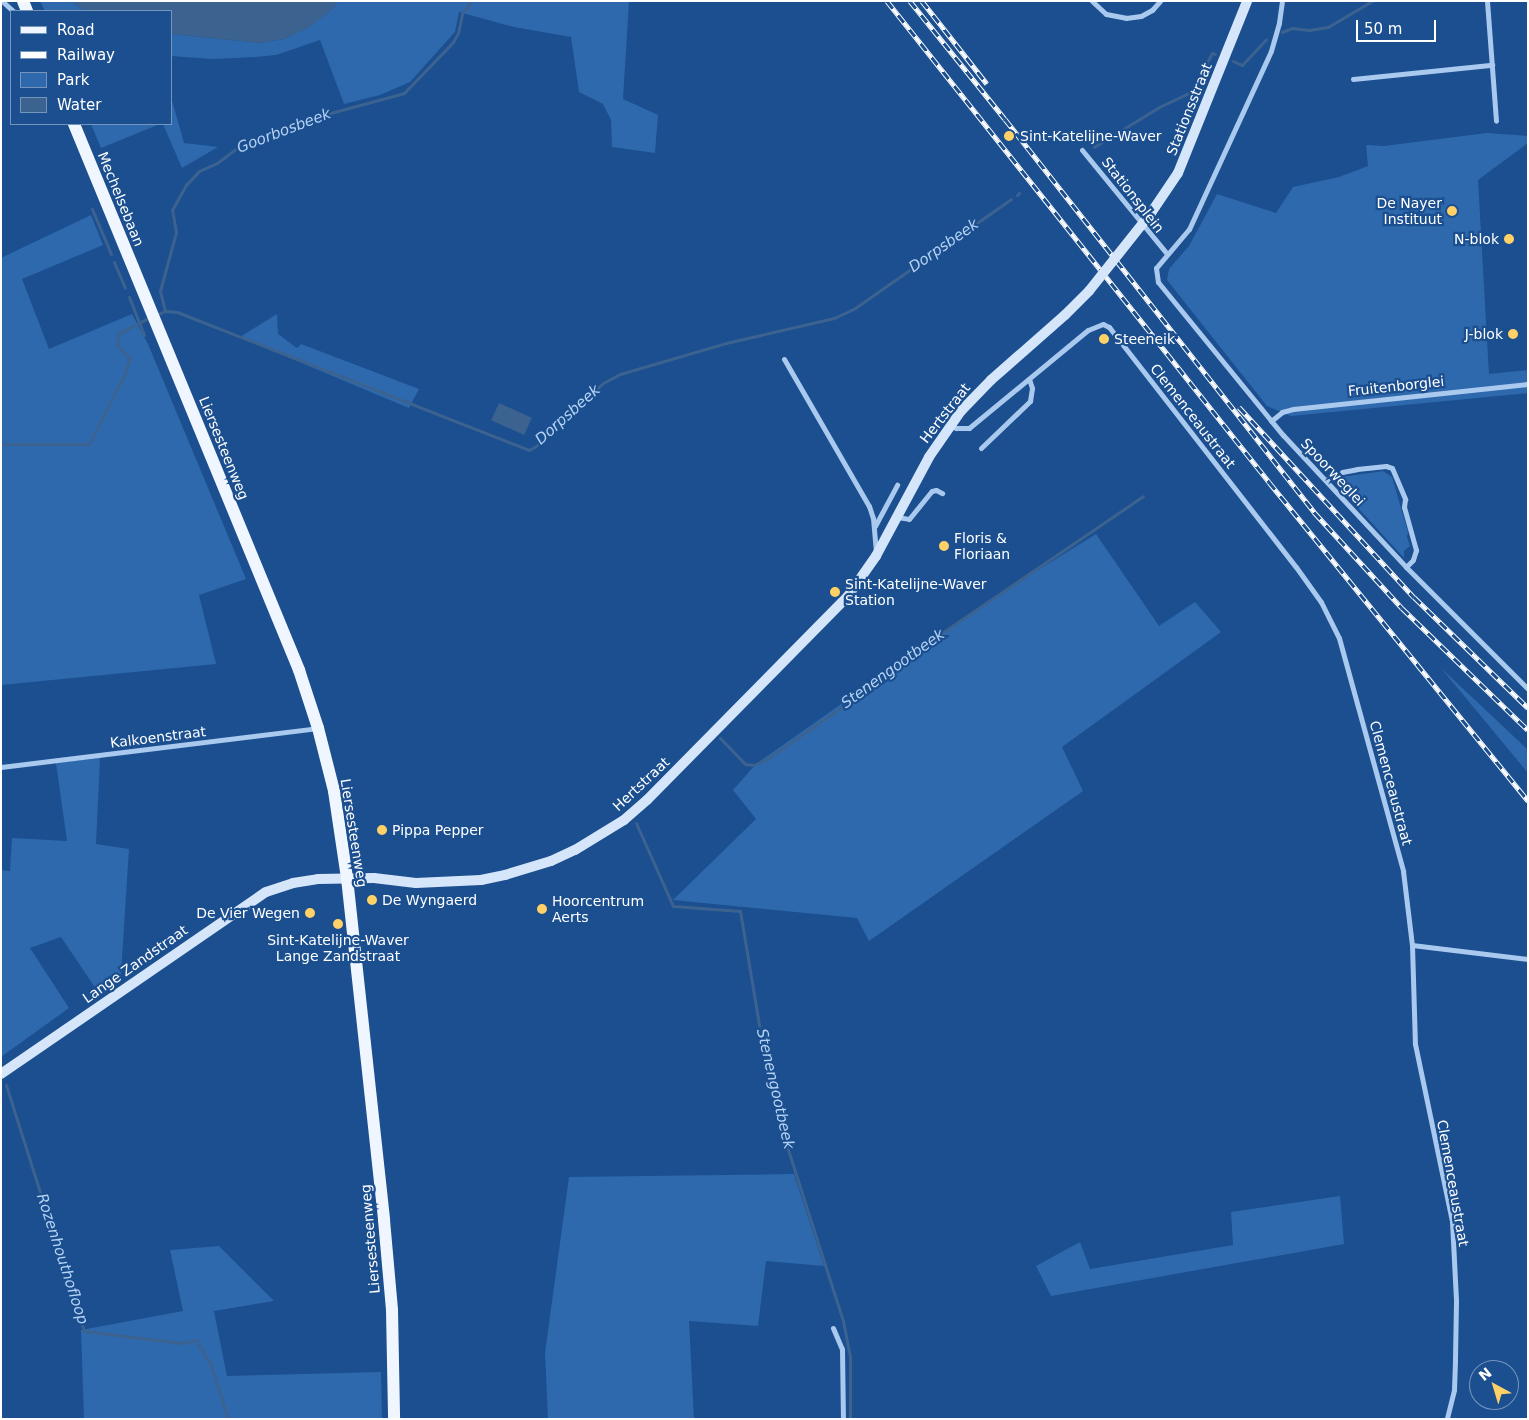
<!DOCTYPE html>
<html>
<head>
<meta charset="utf-8">
<style>
	body { margin:0 }
	#map { position:relative; width:1529px; height:1420px; overflow:hidden; background:#1b4f8f; font-family:"DejaVu Sans",sans-serif }
	div>[style] { position:absolute }
	[style*='--x'] { left:calc(var(--x)*1px); top:calc(var(--y)*1px); width:calc(var(--w)*1px); rotate:calc(var(--a)*1deg) }
	.green>* { inset:0; background:#2e69ad }
	.water>* { inset:0; background:#3c6290; transform-origin:0 0 }
	.stream>* { height:3px; margin:-1.5px; padding:0 1.5px; transform-origin:1.5px; border-radius:1.5px; background:#3c6290 }
	.street>* { height:5px; margin:-2.5px; padding:0 2.5px; transform-origin:2.5px; border-radius:2.5px; background:#a9c9ee }
	.secondary>* { height:10px; margin:-5px; padding:0 5px; transform-origin:5px; border-radius:5px; background:#d6e6fa }
	.primary>* { height:12px; margin:-6px; padding:0 6px; transform-origin:6px; border-radius:6px; background:#f0f6ff }
	.rail>* { height:5px; margin-top:-2.5px; transform-origin:0; background:repeating-linear-gradient(90deg,#1b4f8f 0 9px,#fff 0 18px); box-sizing:border-box; border-block:1px solid #fff }
	.secondary-bridge>* { height:10px; margin:-5px; padding:0 5px; transform-origin:5px; border-radius:5px; background:#d6e6fa }
	.dots>* { width:14px; height:14px; translate:-50% -50%; box-sizing:border-box; border:2px solid #1b4f8f; border-radius:50% }
	span { translate:-50% -50%; white-space:nowrap; text-align:center; line-height:1.15; -webkit-text-stroke:4.5px #1b4f8f; paint-order:stroke }
	.street-label { font-size:14px; color:#fff }
	.poi-label { font-size:14px; color:#fff }
	.left { translate:0 -50%; text-align:left }
	.right { translate:-100% -50%; text-align:right }
	.water-label { font-size:15px; color:#b5d3f5; font-style:italic }
	.frame { position:absolute; inset:0; border:2px solid #fff; pointer-events:none }
	.legend { position:absolute; left:10px; top:10px; width:162px; height:115px; box-sizing:border-box; background:#1b4f8f; border:1px solid #7695bc; margin:0; padding:6px 9px; list-style:none; font-size:15px; color:#fff }
	.legend li { display:flex; align-items:center; gap:10px; height:25px }
	.legend b { width:25px; border:1px solid #7695bc }
	.north { position:absolute; left:1469px; top:1360px; width:50px; height:50px; box-sizing:border-box; background:#1b4f8f; border:1px solid #7695bc; border-radius:50%; rotate:321deg; font-size:14px; font-weight:700; line-height:20px; text-align:center; color:#fff }
	.north::after { content:''; display:block; margin:auto; width:18px; height:22px; background:#ffd166; clip-path:polygon(50% 0,100% 100%,50% 72%,0 100%) }
	.scale { position:absolute; left:1356px; top:20px; width:80px; height:22px; box-sizing:border-box; border:2px solid #fff; border-top:0; padding-left:6px; font-size:15px; line-height:18px; white-space:nowrap; color:#fff; -webkit-text-stroke:4px #1b4f8f; paint-order:stroke }
</style>
</head>
<body>
<div id="map">
	<div class="green">
		<i style="clip-path:polygon(40px 1px,71px 1px,85px 11px,45px 11px)"></i>
		<i style="clip-path:polygon(338px 1px,629px 1px,623px 99px,658px 115px,655px 153px,612px 147px,611px 120px,603px 104px,579px 92px,571px 37px,514px 27px,459px 12px,455px 32px,410px 82px,380px 95px,344px 104px,320px 40px,276px 55px,255px 57px,212px 59px,171px 56px,171px 34px,260px 43px,284px 39px,308px 27px,333px 9px)"></i>
		<i style="clip-path:polygon(171px 97px,184px 143px,218px 147px,182px 168px,163px 124px,171px 124px)"></i>
		<i style="clip-path:polygon(91px 124px,160px 124px,101px 148px)"></i>
		<i style="clip-path:polygon(1487px 133px,1528px 136px,1528px 143px,1478px 180px,1489px 374px,1528px 370px,1528px 393px,1291px 416px,1267px 406px,1167px 280px,1169px 269px,1189px 246px,1217px 194px,1276px 213px,1293px 187px,1339px 177px,1368px 166px,1366px 145px,1384px 146px)"></i>
		<i style="clip-path:polygon(91px 215px,103px 245px,22px 279px,49px 349px,132px 314px,148px 344px,246px 579px,199px 595px,216px 664px,1px 685px,1px 258px)"></i>
		<i style="clip-path:polygon(277px 314px,278px 334px,297px 348px,301px 344px,419px 389px,409px 408px,240px 337px)"></i>
		<i style="clip-path:polygon(1383px 471px,1392px 477px,1408px 532px,1407px 537px,1410px 546px,1404px 551px,1404px 558px,1337px 485px,1342px 477px)"></i>
		<i style="clip-path:polygon(1096px 534px,1159px 626px,1195px 602px,1221px 632px,1062px 747px,1083px 791px,869px 941px,857px 918px,673px 900px,756px 819px,733px 790px,756px 764px,988px 601px)"></i>
		<i style="clip-path:polygon(1441px 668px,1528px 750px,1528px 773px)"></i>
		<i style="clip-path:polygon(100px 758px,96px 844px,129px 849px,121px 974px,96px 989px,61px 937px,30px 948px,69px 1008px,1px 1057px,1px 870px,10px 871px,12px 838px,67px 841px,56px 763px)"></i>
		<i style="clip-path:polygon(794px 1174px,824px 1266px,766px 1261px,758px 1326px,689px 1321px,694px 1419px,548px 1419px,545px 1353px,569px 1177px)"></i>
		<i style="clip-path:polygon(1340px 1196px,1344px 1244px,1051px 1296px,1036px 1266px,1080px 1242px,1090px 1269px,1233px 1245px,1231px 1212px)"></i>
		<i style="clip-path:polygon(219px 1246px,274px 1301px,214px 1311px,227px 1376px,381px 1372px,382px 1419px,84px 1419px,81px 1330px,183px 1311px,170px 1250px)"></i>
	</div>
	<div class="water">
		<i style="clip-path:polygon(71px 1px,338px 1px,333px 9px,308px 28px,284px 39px,260px 43px,171px 34px,171px 11px,85px 11px)"></i>
		<i style="left:499px;top:403px;width:36px;height:19px;rotate:24deg"></i>
	</div>
	<div class="stream">
		<i style="--x:1282;--y:32;--w:11;--a:-22"></i>
		<i style="--x:1292;--y:28;--w:17;--a:7"></i>
		<i style="--x:1309;--y:30;--w:19;--a:-9"></i>
		<i style="--x:1328;--y:27;--w:51;--a:-30.6"></i>
		<i style="--x:1233;--y:61;--w:10;--a:24"></i>
		<i style="--x:1242;--y:65;--w:35;--a:-47"></i>
		<i style="--x:1094;--y:147;--w:76;--a:-31.6"></i>
		<i style="--x:1159;--y:107;--w:35;--a:-25"></i>
		<i style="--x:1191;--y:92;--w:44;--a:-61.7"></i>
		<i style="--x:1212;--y:53;--w:3;--a:18"></i>
		<i style="--x:1017;--y:195;--w:3;--a:-45"></i>
		<i style="--x:92;--y:209;--w:49;--a:67.1"></i>
		<i style="--x:114;--y:262;--w:28;--a:67"></i>
		<i style="--x:129;--y:297;--w:41;--a:68.5"></i>
		<i style="--x:165;--y:311;--w:12;--a:5"></i>
		<i style="--x:177;--y:312;--w:378;--a:21.4"></i>
		<i style="--x:529;--y:450;--w:8;--a:-30"></i>
		<i style="--x:536;--y:446;--w:92;--a:-43.2"></i>
		<i style="--x:603;--y:383;--w:19;--a:-28"></i>
		<i style="--x:620;--y:374;--w:110;--a:-16.3"></i>
		<i style="--x:726;--y:343;--w:111;--a:-13"></i>
		<i style="--x:834;--y:318;--w:23;--a:-25"></i>
		<i style="--x:855;--y:308;--w:190;--a:-34.9"></i>
		<i style="--x:156;--y:315;--w:10;--a:-24"></i>
		<i style="--x:165;--y:311;--w:21;--a:-104"></i>
		<i style="--x:160;--y:291;--w:61;--a:-74.8"></i>
		<i style="--x:176;--y:232;--w:22;--a:-100"></i>
		<i style="--x:172;--y:210;--w:29;--a:-61"></i>
		<i style="--x:186;--y:185;--w:19;--a:-47"></i>
		<i style="--x:199;--y:171;--w:20;--a:-24"></i>
		<i style="--x:217;--y:163;--w:26;--a:-37"></i>
		<i style="--x:238;--y:147;--w:68;--a:-22.4"></i>
		<i style="--x:301;--y:121;--w:107;--a:-15.2"></i>
		<i style="--x:404;--y:93;--w:71;--a:-46.1"></i>
		<i style="--x:453;--y:42;--w:10;--a:-61"></i>
		<i style="--x:458;--y:33;--w:19;--a:-78"></i>
		<i style="--x:462;--y:14;--w:16;--a:-55"></i>
		<i style="--x:1;--y:444;--w:88;--a:0"></i>
		<i style="--x:89;--y:444;--w:80;--a:-63.1"></i>
		<i style="--x:125;--y:373;--w:16;--a:-72"></i>
		<i style="--x:130;--y:358;--w:18;--a:-137"></i>
		<i style="--x:117;--y:346;--w:12;--a:-85"></i>
		<i style="--x:118;--y:334;--w:36;--a:-28"></i>
		<i style="--x:720;--y:738;--w:36;--a:46"></i>
		<i style="--x:745;--y:764;--w:9;--a:6"></i>
		<i style="--x:754;--y:765;--w:12;--a:-24"></i>
		<i style="--x:765;--y:760;--w:129;--a:-34.6"></i>
		<i style="--x:871;--y:687;--w:9;--a:-69"></i>
		<i style="--x:874;--y:679;--w:325;--a:-34.2"></i>
		<i style="--x:636;--y:823;--w:91;--a:66"></i>
		<i style="--x:673;--y:906;--w:67;--a:4.3"></i>
		<i style="--x:740;--y:911;--w:139;--a:80.5"></i>
		<i style="--x:763;--y:1048;--w:88;--a:76.9"></i>
		<i style="--x:783;--y:1134;--w:196;--a:72.2"></i>
		<i style="--x:843;--y:1321;--w:36;--a:79"></i>
		<i style="--x:850;--y:1356;--w:63;--a:90"></i>
		<i style="--x:6;--y:1085;--w:258;--a:72.4"></i>
		<i style="--x:84;--y:1331;--w:98;--a:7.1"></i>
		<i style="--x:181;--y:1343;--w:15;--a:-11"></i>
		<i style="--x:196;--y:1340;--w:27;--a:59"></i>
		<i style="--x:210;--y:1363;--w:59;--a:72.2"></i>
	</div>
	<div class="street">
		<i style="--x:2;--y:1;--w:15;--a:42"></i>
		<i style="--x:1092;--y:1;--w:19;--a:43"></i>
		<i style="--x:1106;--y:14;--w:20;--a:11"></i>
		<i style="--x:1126;--y:18;--w:15;--a:-8"></i>
		<i style="--x:1141;--y:16;--w:13;--a:-29"></i>
		<i style="--x:1152;--y:10;--w:12;--a:-48"></i>
		<i style="--x:1282;--y:1;--w:22;--a:98"></i>
		<i style="--x:1279;--y:23;--w:29;--a:106"></i>
		<i style="--x:1271;--y:51;--w:196;--a:114.7"></i>
		<i style="--x:1189;--y:229;--w:51;--a:130.2"></i>
		<i style="--x:1156;--y:268;--w:14;--a:82"></i>
		<i style="--x:1158;--y:282;--w:198;--a:50.8"></i>
		<i style="--x:1283;--y:435;--w:180;--a:47"></i>
		<i style="--x:1406;--y:567;--w:173;--a:45"></i>
		<i style="--x:1487;--y:1;--w:120;--a:85.7"></i>
		<i style="--x:1353;--y:79;--w:140;--a:-5.8"></i>
		<i style="--x:1082;--y:150;--w:134;--a:50.7"></i>
		<i style="--x:784;--y:359;--w:170;--a:60"></i>
		<i style="--x:869;--y:506;--w:13;--a:72"></i>
		<i style="--x:873;--y:518;--w:35;--a:85"></i>
		<i style="--x:1271;--y:421;--w:14;--a:-39"></i>
		<i style="--x:1282;--y:412;--w:11;--a:-15"></i>
		<i style="--x:1293;--y:409;--w:236;--a:-6.1"></i>
		<i style="--x:951;--y:425;--w:6;--a:31"></i>
		<i style="--x:956;--y:428;--w:13;--a:0"></i>
		<i style="--x:969;--y:428;--w:154;--a:-39.5"></i>
		<i style="--x:1088;--y:330;--w:16;--a:-22"></i>
		<i style="--x:1103;--y:324;--w:7;--a:27"></i>
		<i style="--x:1109;--y:327;--w:304;--a:52.1"></i>
		<i style="--x:1296;--y:567;--w:43;--a:54.5"></i>
		<i style="--x:1321;--y:602;--w:40;--a:63.4"></i>
		<i style="--x:1339;--y:638;--w:242;--a:74.6"></i>
		<i style="--x:1403;--y:871;--w:75;--a:83.1"></i>
		<i style="--x:1412;--y:945;--w:99;--a:88.3"></i>
		<i style="--x:1415;--y:1044;--w:181;--a:78.2"></i>
		<i style="--x:1452;--y:1221;--w:80;--a:87.1"></i>
		<i style="--x:1456;--y:1301;--w:60;--a:91"></i>
		<i style="--x:1455;--y:1361;--w:29;--a:92"></i>
		<i style="--x:1454;--y:1390;--w:30;--a:104"></i>
		<i style="--x:981;--y:448;--w:68;--a:-43.8"></i>
		<i style="--x:1030;--y:401;--w:13;--a:-81"></i>
		<i style="--x:1032;--y:388;--w:9;--a:-108"></i>
		<i style="--x:1326;--y:480;--w:13;--a:-32"></i>
		<i style="--x:1337;--y:473;--w:20;--a:-11"></i>
		<i style="--x:1357;--y:469;--w:29;--a:-6"></i>
		<i style="--x:1386;--y:466;--w:6;--a:18"></i>
		<i style="--x:1392;--y:468;--w:34;--a:67"></i>
		<i style="--x:1405;--y:499;--w:8;--a:97"></i>
		<i style="--x:1404;--y:507;--w:45;--a:74.4"></i>
		<i style="--x:1416;--y:550;--w:10;--a:107"></i>
		<i style="--x:1413;--y:560;--w:10;--a:135"></i>
		<i style="--x:897;--y:517;--w:12;--a:9"></i>
		<i style="--x:909;--y:519;--w:36;--a:-51"></i>
		<i style="--x:932;--y:491;--w:4;--a:-14"></i>
		<i style="--x:936;--y:490;--w:7;--a:27"></i>
		<i style="--x:875;--y:526;--w:47;--a:-61.8"></i>
		<i style="--x:1;--y:767;--w:319;--a:-7"></i>
		<i style="--x:1412;--y:945;--w:117;--a:6.9"></i>
		<i style="--x:833;--y:1328;--w:23;--a:67"></i>
		<i style="--x:842;--y:1349;--w:70;--a:89.2"></i>
	</div>
	<div class="secondary">
		<i style="--x:1151;--y:213;--w:48;--a:-56"></i>
		<i style="--x:1178;--y:173;--w:185;--a:-68.1"></i>
		<i style="--x:1;--y:1074;--w:321;--a:-34.5"></i>
		<i style="--x:266;--y:892;--w:28;--a:-18"></i>
		<i style="--x:293;--y:883;--w:25;--a:-9"></i>
		<i style="--x:318;--y:879;--w:56;--a:-1"></i>
		<i style="--x:374;--y:878;--w:42;--a:6.8"></i>
		<i style="--x:416;--y:883;--w:65;--a:-2.6"></i>
		<i style="--x:481;--y:880;--w:25;--a:-12"></i>
		<i style="--x:505;--y:875;--w:48;--a:-16.9"></i>
		<i style="--x:551;--y:861;--w:26;--a:-25"></i>
		<i style="--x:575;--y:850;--w:57;--a:-31.5"></i>
		<i style="--x:624;--y:820;--w:30;--a:-41"></i>
		<i style="--x:647;--y:800;--w:286;--a:-45.4"></i>
		<i style="--x:848;--y:596;--w:49;--a:-55"></i>
		<i style="--x:876;--y:556;--w:112;--a:-61.8"></i>
		<i style="--x:929;--y:457;--w:56;--a:-55.2"></i>
		<i style="--x:961;--y:411;--w:43;--a:-45.9"></i>
		<i style="--x:991;--y:380;--w:98;--a:-41.3"></i>
		<i style="--x:1065;--y:315;--w:34;--a:-45"></i>
	</div>
	<div class="primary">
		<i style="--x:23;--y:1;--w:11;--a:68"></i>
		<i style="--x:74;--y:124;--w:591;--a:67.6"></i>
		<i style="--x:299;--y:670;--w:61;--a:71.9"></i>
		<i style="--x:318;--y:728;--w:65;--a:75.7"></i>
		<i style="--x:334;--y:791;--w:88;--a:81.5"></i>
		<i style="--x:347;--y:878;--w:344;--a:83.8"></i>
		<i style="--x:384;--y:1220;--w:90;--a:84.9"></i>
		<i style="--x:392;--y:1310;--w:109;--a:88.9"></i>
	</div>
	<div class="rail">
		<i style="--x:887;--y:1;--w:614;--a:51.54"></i>
		<i style="--x:1269;--y:482;--w:411;--a:50.9"></i>
		<i style="--x:910;--y:1;--w:151;--a:51.2"></i>
		<i style="--x:1005;--y:119;--w:500;--a:51.8"></i>
		<i style="--x:1314;--y:512;--w:130;--a:47.5"></i>
		<i style="--x:1402;--y:608;--w:175;--a:44.1"></i>
		<i style="--x:922;--y:1;--w:105;--a:51.9"></i>
		<i style="--x:1239;--y:407;--w:258;--a:47.4"></i>
		<i style="--x:1414;--y:597;--w:159;--a:44.2"></i>
	</div>
	<div class="secondary-bridge">
		<i style="--x:1089;--y:291;--w:100;--a:-51.5"></i>
	</div>
	<div class="dots">
		<i style="left:1009px;top:136px;background:#ffd166"></i>
		<i style="left:1452px;top:211px;background:#ffd166"></i>
		<i style="left:1509px;top:239px;background:#ffd166"></i>
		<i style="left:1513px;top:334px;background:#ffd166"></i>
		<i style="left:1104px;top:339px;background:#ffd166"></i>
		<i style="left:944px;top:546px;background:#ffd166"></i>
		<i style="left:835px;top:592px;background:#ffd166"></i>
		<i style="left:382px;top:830px;background:#ffd166"></i>
		<i style="left:372px;top:900px;background:#ffd166"></i>
		<i style="left:542px;top:909px;background:#ffd166"></i>
		<i style="left:310px;top:913px;background:#ffd166"></i>
		<i style="left:338px;top:924px;background:#ffd166"></i>
	</div>
	<div class="street-label">
		<span style="left:1189px;top:109px;rotate:-68deg">Stationsstraat</span>
		<span style="left:1133px;top:195px;rotate:52deg">Stationsplein</span>
		<span style="left:121px;top:199px;rotate:68deg">Mechelsebaan</span>
		<span style="left:1396px;top:386px;rotate:-6deg">Fruitenborglei</span>
		<span style="left:945px;top:413px;rotate:-52deg">Hertstraat</span>
		<span style="left:1193px;top:416px;rotate:52deg">Clemenceaustraat</span>
		<span style="left:224px;top:448px;rotate:68deg">Liersesteenweg</span>
		<span style="left:1333px;top:472px;rotate:47deg">Spoorweglei</span>
		<span style="left:158px;top:737px;rotate:-7deg">Kalkoenstraat</span>
		<span style="left:1391px;top:783px;rotate:75deg">Clemenceaustraat</span>
		<span style="left:641px;top:784px;rotate:-43deg">Hertstraat</span>
		<span style="left:354px;top:833px;rotate:81deg">Liersesteenweg</span>
		<span style="left:135px;top:964px;rotate:-35deg">Lange Zandstraat</span>
		<span style="left:1453px;top:1183px;rotate:80deg">Clemenceaustraat</span>
		<span style="left:370px;top:1239px;rotate:-95deg">Liersesteenweg</span>
	</div>
	<div class="poi-label">
		<span class="left" style="left:1020px;top:136px">Sint-Katelijne-Waver</span>
		<span class="right" style="left:1442px;top:211px">De Nayer<br>Instituut</span>
		<span class="right" style="left:1499px;top:239px">N-blok</span>
		<span class="right" style="left:1503px;top:334px">J-blok</span>
		<span class="left" style="left:1114px;top:339px">Steeneik</span>
		<span class="left" style="left:954px;top:546px">Floris &amp;<br>Floriaan</span>
		<span class="left" style="left:845px;top:592px">Sint-Katelijne-Waver<br>Station</span>
		<span class="left" style="left:392px;top:830px">Pippa Pepper</span>
		<span class="left" style="left:382px;top:900px">De Wyngaerd</span>
		<span class="left" style="left:552px;top:909px">Hoorcentrum<br>Aerts</span>
		<span class="right" style="left:300px;top:913px">De Vier Wegen</span>
		<span style="left:338px;top:948px">Sint-Katelijne-Waver<br>Lange Zandstraat</span>
	</div>
	<div class="water-label">
		<span style="left:284px;top:131px;rotate:-21deg">Goorbosbeek</span>
		<span style="left:944px;top:246px;rotate:-35deg">Dorpsbeek</span>
		<span style="left:568px;top:415px;rotate:-42deg">Dorpsbeek</span>
		<span style="left:893px;top:669px;rotate:-36deg">Stenengootbeek</span>
		<span style="left:775px;top:1089px;rotate:77deg">Stenengootbeek</span>
		<span style="left:62px;top:1259px;rotate:72deg">Rozenhouthofloop</span>
	</div>
	<div class="frame"></div>
	<ul class="legend">
	<li><b style="height:6px;background:#f0f6ff"></b>Road</li>
	<li><b style="height:6px;background:#fff"></b>Railway</li>
	<li><b style="height:14px;background:#2e69ad"></b>Park</li>
	<li><b style="height:14px;background:#3c6290"></b>Water</li>
	</ul>
	<div class="north">N</div>
	<div class="scale">50 m</div>
</div>
</body>
</html>
